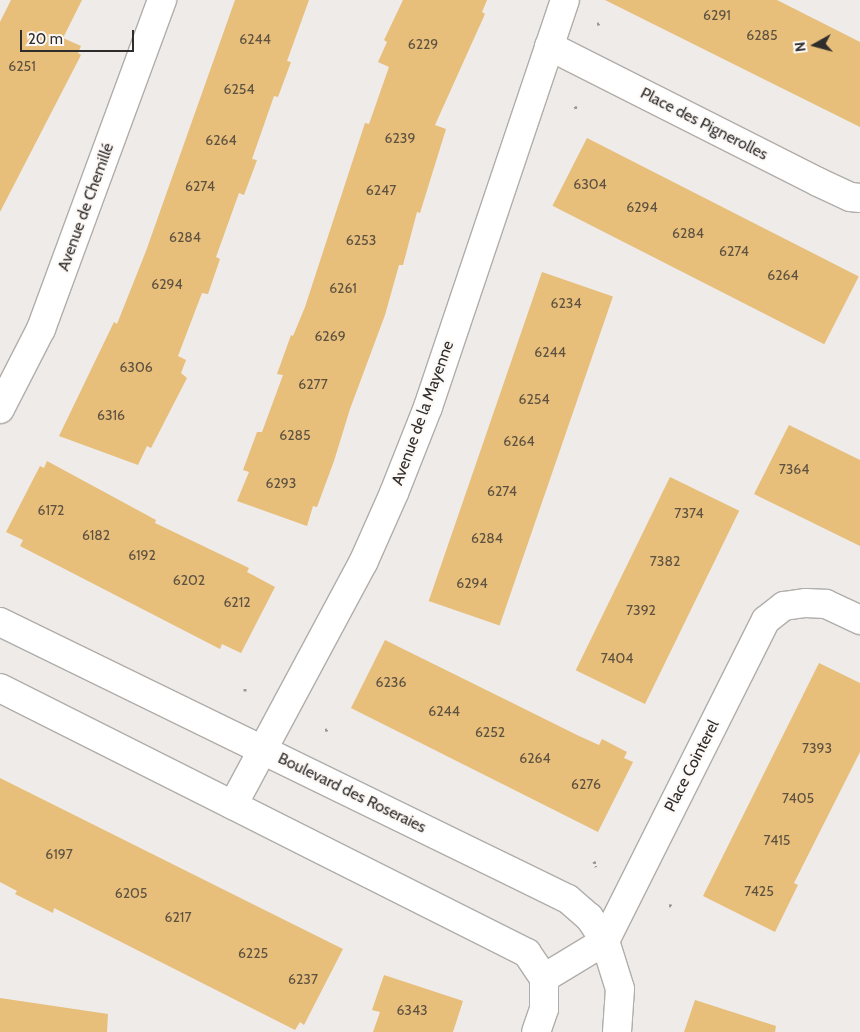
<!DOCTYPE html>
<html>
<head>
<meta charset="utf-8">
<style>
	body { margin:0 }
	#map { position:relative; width:860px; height:1032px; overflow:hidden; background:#eeebe8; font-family:Cabin,sans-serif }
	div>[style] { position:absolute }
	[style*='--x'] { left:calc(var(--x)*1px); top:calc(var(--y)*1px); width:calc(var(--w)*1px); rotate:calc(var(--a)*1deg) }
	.building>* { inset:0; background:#e7be7a; transform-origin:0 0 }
	.path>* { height:3px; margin-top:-1.5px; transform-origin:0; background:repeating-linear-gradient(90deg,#9b9896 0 2.5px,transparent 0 5px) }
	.roads { filter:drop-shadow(1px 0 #b0adaa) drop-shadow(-1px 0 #b0adaa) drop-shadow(0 1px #b0adaa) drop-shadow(0 -1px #b0adaa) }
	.street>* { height:28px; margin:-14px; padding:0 14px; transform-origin:14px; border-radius:14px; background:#fff }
	.secondary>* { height:28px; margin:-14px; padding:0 14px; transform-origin:14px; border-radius:14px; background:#fff }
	span { translate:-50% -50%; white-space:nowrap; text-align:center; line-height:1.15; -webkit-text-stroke:4px #fcf8f5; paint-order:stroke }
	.number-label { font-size:14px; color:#5d5140 }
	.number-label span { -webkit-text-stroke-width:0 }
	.street-label { font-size:16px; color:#2f2d2c }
	.north { position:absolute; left:790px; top:20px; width:50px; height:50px; -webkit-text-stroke:4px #fcf8f5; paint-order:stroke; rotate:263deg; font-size:14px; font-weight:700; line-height:20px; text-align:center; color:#2f2d2c }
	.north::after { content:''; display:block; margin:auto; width:18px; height:22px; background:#2f2d2c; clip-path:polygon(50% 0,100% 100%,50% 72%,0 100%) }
	.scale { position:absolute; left:20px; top:30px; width:114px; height:22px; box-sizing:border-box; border:2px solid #2f2d2c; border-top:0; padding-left:6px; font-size:15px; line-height:18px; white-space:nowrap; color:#2f2d2c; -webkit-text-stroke:4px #fcf8f5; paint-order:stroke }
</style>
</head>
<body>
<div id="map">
	<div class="building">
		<i style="clip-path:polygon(11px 0,82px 0,63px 38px,81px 46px,78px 53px,81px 55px,0 212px,0 22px)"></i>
		<i style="clip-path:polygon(235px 0,309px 0,287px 61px,291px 62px,278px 97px,274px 96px,252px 159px,257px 160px,244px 195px,239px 193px,216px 257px,220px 259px,208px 294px,202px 293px,178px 356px,186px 360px,181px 373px,187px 378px,151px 448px,147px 446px,138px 465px,59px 436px,114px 322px,117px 324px,146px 251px)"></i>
		<i style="clip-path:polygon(403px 0,487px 0,482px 12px,485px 14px,435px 125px,446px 129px,420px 213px,417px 212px,403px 265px,399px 265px,385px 315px,350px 409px,334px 461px,317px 507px,313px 506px,307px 526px,237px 501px,249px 472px,243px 470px,257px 432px,262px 432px,283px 375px,277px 374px,291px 335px,293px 336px,305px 307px,365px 123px,369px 124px,389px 67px,378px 62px,387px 42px,384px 40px)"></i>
		<i style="clip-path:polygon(605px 0,777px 0,860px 42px,860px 127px)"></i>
		<i style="left:587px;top:138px;width:305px;height:76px;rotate:27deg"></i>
		<i style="left:542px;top:272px;width:75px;height:348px;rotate:19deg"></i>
		<i style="clip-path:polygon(789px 425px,860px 460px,860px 546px,754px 494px)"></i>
		<i style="clip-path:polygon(47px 461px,156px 520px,155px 523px,249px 568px,247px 572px,275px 587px,241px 653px,222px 644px,220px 649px,20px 546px,23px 540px,6px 532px,40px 466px,44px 468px)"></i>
		<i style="left:670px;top:477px;width:77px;height:215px;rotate:26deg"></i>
		<i style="clip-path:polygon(385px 640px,579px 736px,599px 745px,602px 739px,627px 752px,624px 758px,633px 762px,598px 832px,351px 708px)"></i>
		<i style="clip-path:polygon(819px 663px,860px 683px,860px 752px,794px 883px,798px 885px,775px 932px,703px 896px)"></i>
		<i style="clip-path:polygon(0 778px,343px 949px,304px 1025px,300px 1022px,295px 1030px,54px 908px,53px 913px,15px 894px,17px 891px,0 882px)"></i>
		<i style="clip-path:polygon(384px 975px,463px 1001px,453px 1032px,373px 1032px,380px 1012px,372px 1010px)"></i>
		<i style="clip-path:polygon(0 998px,108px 1014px,107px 1032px,0 1032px)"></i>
		<i style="clip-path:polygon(695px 1000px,776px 1026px,775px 1032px,684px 1032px)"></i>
	</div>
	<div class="path">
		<i style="--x:597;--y:24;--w:3;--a:-18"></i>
		<i style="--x:575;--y:106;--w:4;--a:63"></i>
		<i style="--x:245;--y:691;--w:4;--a:-90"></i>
		<i style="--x:325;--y:730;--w:4;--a:-14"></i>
		<i style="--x:594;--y:861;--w:6;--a:72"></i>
		<i style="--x:669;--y:905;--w:4;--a:14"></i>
	</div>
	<div class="roads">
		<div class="street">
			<i style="--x:549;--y:46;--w:301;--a:26.8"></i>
			<i style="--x:818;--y:182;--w:35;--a:25"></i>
			<i style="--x:850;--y:197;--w:10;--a:6"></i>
			<i style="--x:0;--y:409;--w:90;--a:-62.9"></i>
			<i style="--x:41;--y:329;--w:351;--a:-69.8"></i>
			<i style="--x:233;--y:805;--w:275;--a:-61.8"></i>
			<i style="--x:363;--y:563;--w:77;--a:-66.1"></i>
			<i style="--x:394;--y:493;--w:92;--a:-68.4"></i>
			<i style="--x:428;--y:407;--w:429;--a:-71.4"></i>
			<i style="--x:544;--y:978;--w:71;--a:-31.2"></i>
			<i style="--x:605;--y:941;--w:359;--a:-63.4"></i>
			<i style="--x:766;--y:620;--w:23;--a:-38"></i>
			<i style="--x:784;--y:606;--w:22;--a:-8"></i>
			<i style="--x:806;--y:603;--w:20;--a:3"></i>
			<i style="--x:826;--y:604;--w:38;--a:25"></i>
		</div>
		<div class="secondary">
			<i style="--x:0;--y:622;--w:632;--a:26"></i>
			<i style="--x:568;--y:899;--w:28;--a:41"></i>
			<i style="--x:589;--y:917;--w:29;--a:56"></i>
			<i style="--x:605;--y:941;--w:50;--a:72.6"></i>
			<i style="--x:620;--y:989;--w:43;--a:94"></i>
			<i style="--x:0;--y:688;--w:590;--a:26.7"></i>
			<i style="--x:527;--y:953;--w:30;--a:56"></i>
			<i style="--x:544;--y:978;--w:31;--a:90"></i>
			<i style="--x:544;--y:1009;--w:24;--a:109"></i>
		</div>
	</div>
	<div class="number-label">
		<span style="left:717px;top:15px">6291</span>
		<span style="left:762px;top:35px">6285</span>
		<span style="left:255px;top:39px">6244</span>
		<span style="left:423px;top:44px">6229</span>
		<span style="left:22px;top:66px">6251</span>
		<span style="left:239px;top:89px">6254</span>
		<span style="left:400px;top:138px">6239</span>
		<span style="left:221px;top:140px">6264</span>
		<span style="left:590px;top:184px">6304</span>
		<span style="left:200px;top:186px">6274</span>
		<span style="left:381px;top:190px">6247</span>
		<span style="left:642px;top:207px">6294</span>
		<span style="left:688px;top:233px">6284</span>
		<span style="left:185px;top:237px">6284</span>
		<span style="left:361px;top:240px">6253</span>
		<span style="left:734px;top:251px">6274</span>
		<span style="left:783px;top:275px">6264</span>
		<span style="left:167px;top:284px">6294</span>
		<span style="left:343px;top:288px">6261</span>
		<span style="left:566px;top:303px">6234</span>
		<span style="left:330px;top:336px">6269</span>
		<span style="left:550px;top:352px">6244</span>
		<span style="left:136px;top:367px">6306</span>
		<span style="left:313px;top:384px">6277</span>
		<span style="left:534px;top:399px">6254</span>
		<span style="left:111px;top:415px">6316</span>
		<span style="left:295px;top:435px">6285</span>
		<span style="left:519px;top:441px">6264</span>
		<span style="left:794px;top:469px">7364</span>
		<span style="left:281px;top:483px">6293</span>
		<span style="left:502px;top:491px">6274</span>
		<span style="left:51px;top:510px">6172</span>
		<span style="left:689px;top:513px">7374</span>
		<span style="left:96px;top:535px">6182</span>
		<span style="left:487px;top:538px">6284</span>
		<span style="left:142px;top:555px">6192</span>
		<span style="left:665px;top:561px">7382</span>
		<span style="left:189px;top:580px">6202</span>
		<span style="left:472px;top:583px">6294</span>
		<span style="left:237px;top:602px">6212</span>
		<span style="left:641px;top:610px">7392</span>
		<span style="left:617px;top:658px">7404</span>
		<span style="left:391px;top:682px">6236</span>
		<span style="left:444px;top:711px">6244</span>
		<span style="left:490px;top:732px">6252</span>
		<span style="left:817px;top:748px">7393</span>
		<span style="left:535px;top:758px">6264</span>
		<span style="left:586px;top:784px">6276</span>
		<span style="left:798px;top:798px">7405</span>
		<span style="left:777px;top:840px">7415</span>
		<span style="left:59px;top:854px">6197</span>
		<span style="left:759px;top:891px">7425</span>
		<span style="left:131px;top:893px">6205</span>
		<span style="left:178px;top:917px">6217</span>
		<span style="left:253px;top:953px">6225</span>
		<span style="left:303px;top:979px">6237</span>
		<span style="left:412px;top:1010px">6343</span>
	</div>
	<div class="street-label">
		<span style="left:704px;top:124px;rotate:27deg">Place des Pignerolles</span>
		<span style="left:86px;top:207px;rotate:-70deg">Avenue de Chemillé</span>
		<span style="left:423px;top:413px;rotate:-70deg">Avenue de la Mayenne</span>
		<span style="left:692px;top:766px;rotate:-63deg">Place Cointerel</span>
		<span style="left:352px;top:793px;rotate:26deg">Boulevard des Roseraies</span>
	</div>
	<div class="north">N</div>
	<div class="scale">20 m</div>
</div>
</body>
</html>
